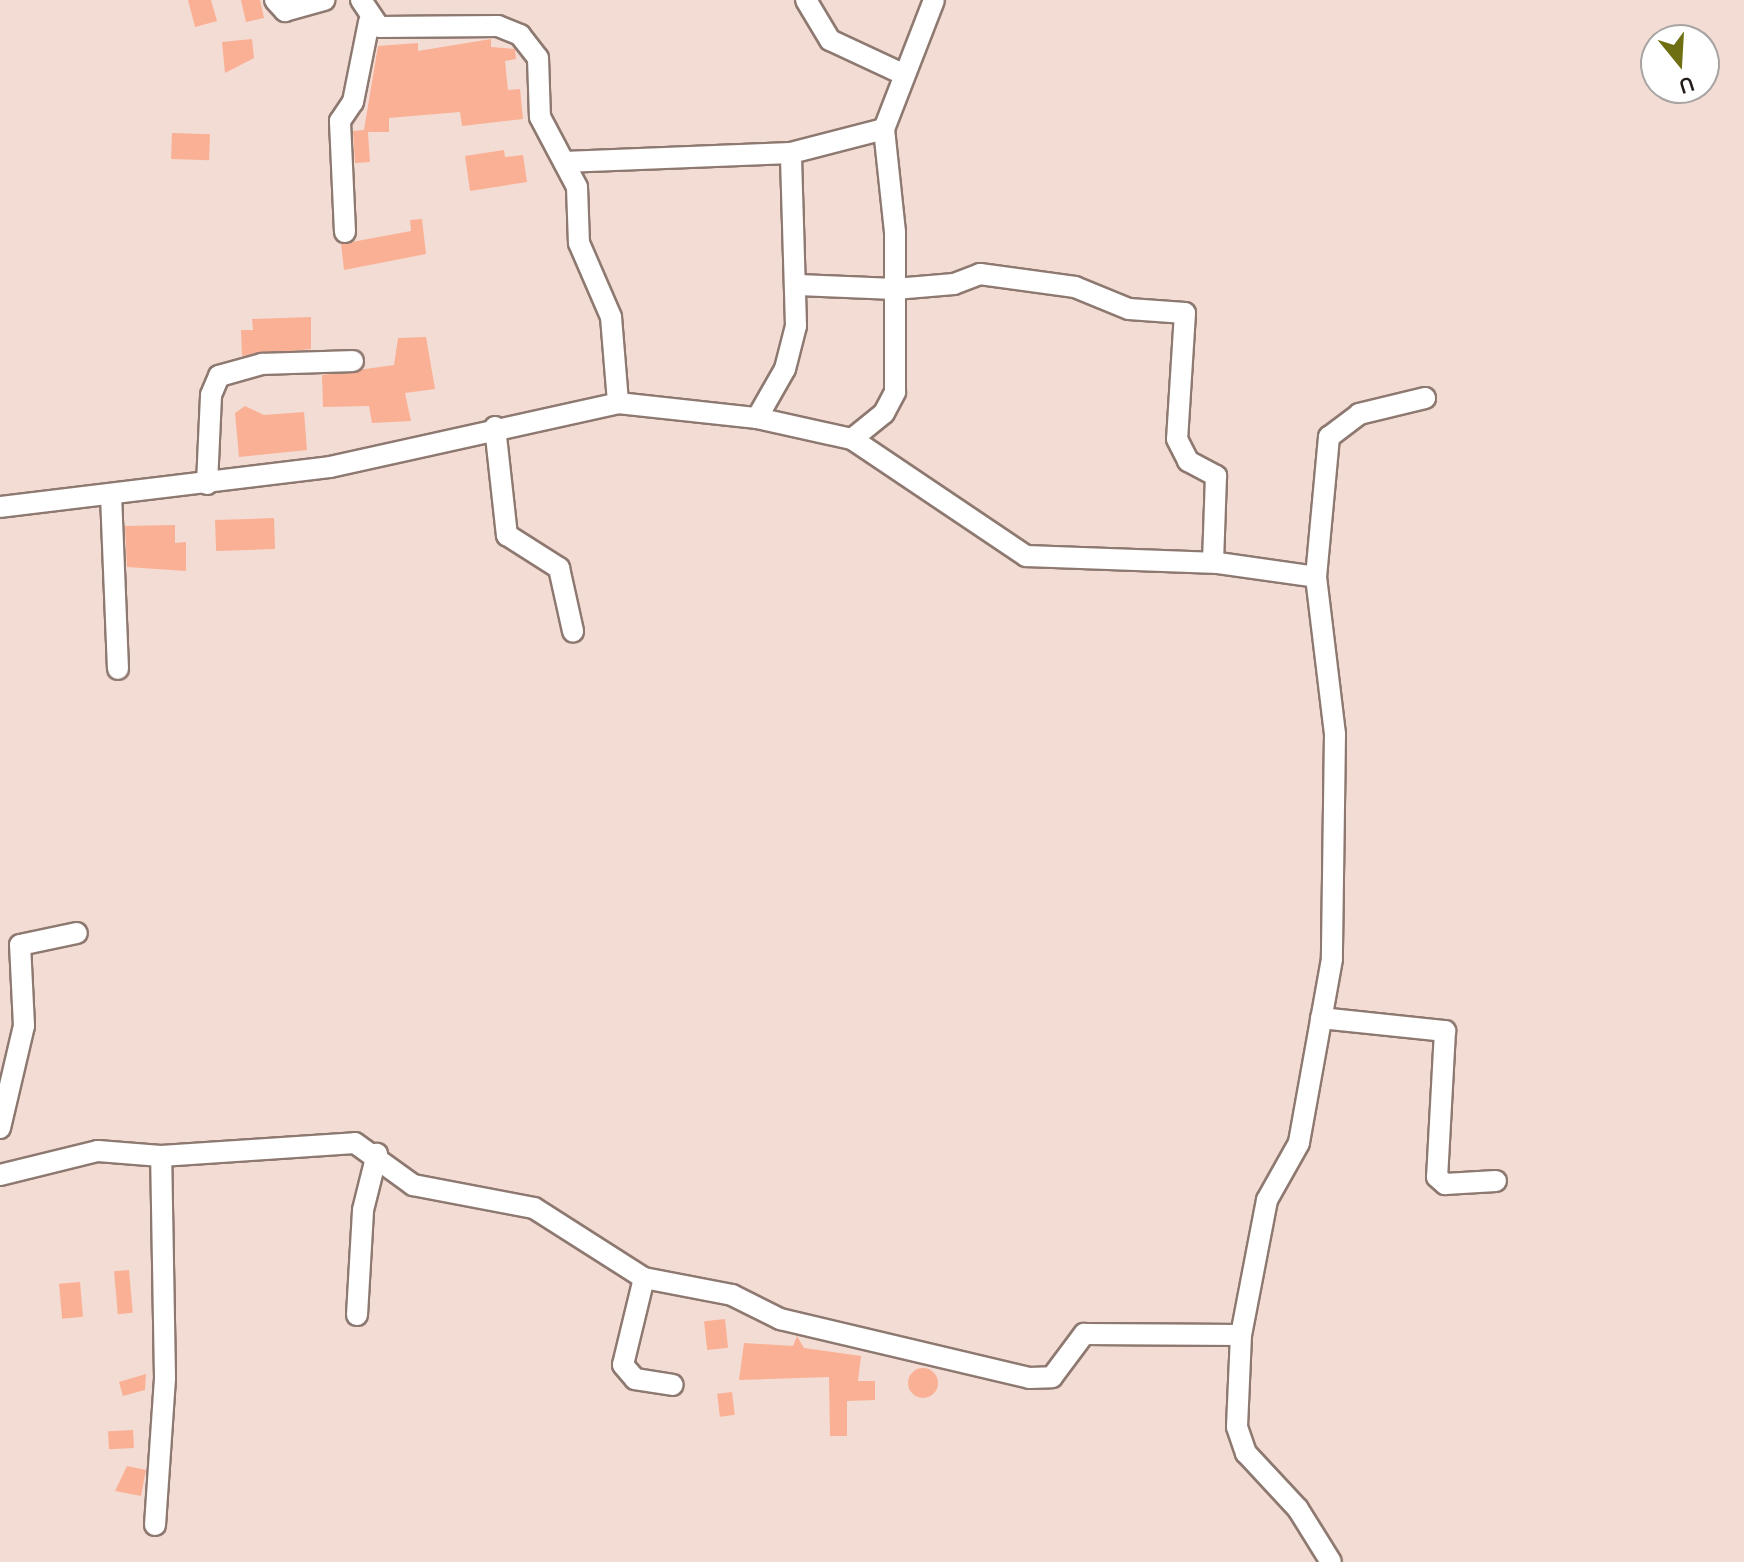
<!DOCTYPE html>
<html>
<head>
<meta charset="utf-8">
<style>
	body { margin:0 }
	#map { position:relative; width:1744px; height:1562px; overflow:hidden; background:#f3dcd3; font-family:Karla,sans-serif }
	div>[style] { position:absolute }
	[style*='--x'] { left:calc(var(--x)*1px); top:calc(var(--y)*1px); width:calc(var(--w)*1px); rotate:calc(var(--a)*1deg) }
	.building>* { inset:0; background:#fab095; transform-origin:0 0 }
	.round { border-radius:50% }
	.roads { filter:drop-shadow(2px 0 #8e7971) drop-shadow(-2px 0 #8e7971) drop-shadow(0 2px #8e7971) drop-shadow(0 -2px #8e7971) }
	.minor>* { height:20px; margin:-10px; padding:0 10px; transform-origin:10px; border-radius:10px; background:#fff }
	span { translate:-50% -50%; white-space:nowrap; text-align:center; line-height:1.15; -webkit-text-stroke:6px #fff; paint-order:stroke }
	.north { position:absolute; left:1640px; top:24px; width:80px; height:80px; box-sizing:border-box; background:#fff; border:2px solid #a7a4a3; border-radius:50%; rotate:162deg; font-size:22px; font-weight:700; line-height:32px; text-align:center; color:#241c19 }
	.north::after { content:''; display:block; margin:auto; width:28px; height:36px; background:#6e6f13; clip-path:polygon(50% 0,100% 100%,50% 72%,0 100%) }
</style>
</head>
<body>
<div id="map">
	<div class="building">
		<i style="clip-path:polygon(188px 0,211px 0,217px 21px,195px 27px)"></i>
		<i style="clip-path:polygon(241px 0,260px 0,264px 18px,246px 22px)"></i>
		<i style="clip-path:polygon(252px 39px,254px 58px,225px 73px,222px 42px)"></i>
		<i style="clip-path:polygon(491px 39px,491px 47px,515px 49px,516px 59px,505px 61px,508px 90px,520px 89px,523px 119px,462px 126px,460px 112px,389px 118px,389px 132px,368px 132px,370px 162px,355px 163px,353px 131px,364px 130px,378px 46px,418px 43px,418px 51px)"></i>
		<i style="left:172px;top:133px;width:38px;height:26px;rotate:2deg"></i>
		<i style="clip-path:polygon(504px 150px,505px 157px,523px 155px,527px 182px,470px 191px,465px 156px)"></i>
		<i style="clip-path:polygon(422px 219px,426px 254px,344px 270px,341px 244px,411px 231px,410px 220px)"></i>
		<i style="clip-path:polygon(311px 317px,311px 349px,242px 356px,241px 330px,253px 330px,252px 319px)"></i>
		<i style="clip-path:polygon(426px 337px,435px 389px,405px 393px,411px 421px,372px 423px,369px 406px,323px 407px,322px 375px,394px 365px,398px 338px)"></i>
		<i style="clip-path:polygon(245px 406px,264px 415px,304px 412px,307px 450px,239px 457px,235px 413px)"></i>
		<i style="left:274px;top:518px;width:31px;height:59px;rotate:88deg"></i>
		<i style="clip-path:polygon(175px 525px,175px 543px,186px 542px,186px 571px,127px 567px,125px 526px)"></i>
		<i style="left:129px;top:1270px;width:43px;height:15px;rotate:85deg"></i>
		<i style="left:80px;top:1282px;width:35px;height:21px;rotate:85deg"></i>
		<i style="left:725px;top:1319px;width:29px;height:21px;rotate:84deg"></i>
		<i style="clip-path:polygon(797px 1336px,804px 1348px,861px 1356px,858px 1381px,875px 1381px,875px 1400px,847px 1401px,847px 1436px,830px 1436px,829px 1377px,739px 1380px,744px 1343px,793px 1346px)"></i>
		<i class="round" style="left:908px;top:1368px;width:30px;height:30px"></i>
		<i style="clip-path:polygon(146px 1374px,145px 1390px,123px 1396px,119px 1382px)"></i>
		<i style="left:732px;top:1392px;width:23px;height:15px;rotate:83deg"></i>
		<i style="left:133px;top:1430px;width:18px;height:25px;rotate:87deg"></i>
		<i style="clip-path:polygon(127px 1466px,146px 1470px,141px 1496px,115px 1491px)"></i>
	</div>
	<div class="roads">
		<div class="minor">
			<i style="--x:275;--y:0;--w:15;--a:48"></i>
			<i style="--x:285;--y:11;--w:41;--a:-15.8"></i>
			<i style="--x:361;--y:0;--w:32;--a:56"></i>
			<i style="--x:379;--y:27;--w:119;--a:-0.5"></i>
			<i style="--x:498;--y:26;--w:24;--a:22"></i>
			<i style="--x:520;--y:35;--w:29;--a:52"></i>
			<i style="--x:538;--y:58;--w:59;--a:88.1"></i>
			<i style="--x:540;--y:117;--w:79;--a:62.1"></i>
			<i style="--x:577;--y:187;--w:56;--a:88"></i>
			<i style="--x:579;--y:243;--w:81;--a:66.6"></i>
			<i style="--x:611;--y:317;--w:86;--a:85.3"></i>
			<i style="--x:806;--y:0;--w:47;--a:59"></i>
			<i style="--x:830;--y:40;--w:81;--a:25"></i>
			<i style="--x:564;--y:162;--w:227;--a:-2.3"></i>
			<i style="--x:791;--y:153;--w:96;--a:-14.5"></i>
			<i style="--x:345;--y:232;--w:111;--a:-92.6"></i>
			<i style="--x:340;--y:121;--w:23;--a:-56"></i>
			<i style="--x:353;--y:102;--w:82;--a:-78.7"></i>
			<i style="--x:798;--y:285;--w:97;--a:2.4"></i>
			<i style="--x:895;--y:289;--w:59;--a:-4.8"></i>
			<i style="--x:954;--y:284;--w:28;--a:-21"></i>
			<i style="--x:980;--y:274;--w:96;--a:7.8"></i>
			<i style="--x:1075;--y:287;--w:58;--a:22.2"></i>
			<i style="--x:1129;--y:309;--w:56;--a:4.1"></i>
			<i style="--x:1185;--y:313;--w:126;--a:93.6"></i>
			<i style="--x:1177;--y:439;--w:25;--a:63"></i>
			<i style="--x:1188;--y:461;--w:32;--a:28"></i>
			<i style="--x:1216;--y:476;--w:86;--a:92"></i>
			<i style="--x:757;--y:418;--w:56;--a:-60.3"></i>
			<i style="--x:785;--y:369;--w:44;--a:-75.7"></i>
			<i style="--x:796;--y:326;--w:173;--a:-91.7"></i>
			<i style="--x:495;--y:427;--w:109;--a:83.7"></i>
			<i style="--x:507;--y:535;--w:62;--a:32.4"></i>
			<i style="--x:559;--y:568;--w:65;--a:77.5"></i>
			<i style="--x:852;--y:439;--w:41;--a:-39.1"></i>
			<i style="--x:884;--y:413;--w:24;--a:-62"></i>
			<i style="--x:895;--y:392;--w:160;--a:-90"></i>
			<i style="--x:895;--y:232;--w:104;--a:-96.1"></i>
			<i style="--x:884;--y:129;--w:138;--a:-68.8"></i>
			<i style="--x:207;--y:484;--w:89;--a:-87.4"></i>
			<i style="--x:211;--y:395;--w:21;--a:-67"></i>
			<i style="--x:219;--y:376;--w:45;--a:-15.6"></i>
			<i style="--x:262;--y:364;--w:91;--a:-1.9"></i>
			<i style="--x:111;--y:495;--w:174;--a:87.7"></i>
			<i style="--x:0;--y:507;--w:332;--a:-6.9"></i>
			<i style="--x:330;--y:467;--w:295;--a:-12.5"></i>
			<i style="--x:618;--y:403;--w:140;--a:6.2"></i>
			<i style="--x:757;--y:418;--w:97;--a:12.5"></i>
			<i style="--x:852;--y:439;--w:210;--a:33.9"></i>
			<i style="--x:1026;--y:556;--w:192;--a:2.1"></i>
			<i style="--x:1218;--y:563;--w:99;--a:8.1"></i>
			<i style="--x:1316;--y:577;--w:158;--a:83.1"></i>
			<i style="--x:1335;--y:734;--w:225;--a:90.8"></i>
			<i style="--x:1332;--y:959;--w:187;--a:100.2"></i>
			<i style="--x:1299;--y:1143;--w:65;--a:119.3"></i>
			<i style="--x:1267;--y:1200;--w:137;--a:100.9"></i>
			<i style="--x:1241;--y:1335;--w:92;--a:92.5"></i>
			<i style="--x:1237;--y:1427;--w:28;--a:71"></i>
			<i style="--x:1246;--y:1453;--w:76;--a:47.1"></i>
			<i style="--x:1298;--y:1509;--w:62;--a:58.1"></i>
			<i style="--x:1316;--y:577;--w:141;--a:-84.7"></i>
			<i style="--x:1329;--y:437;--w:38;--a:-37"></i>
			<i style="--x:1359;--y:414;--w:68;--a:-13.6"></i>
			<i style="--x:1321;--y:1018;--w:125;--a:6"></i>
			<i style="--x:1445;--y:1031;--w:146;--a:93.1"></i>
			<i style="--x:1437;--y:1177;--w:11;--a:41"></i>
			<i style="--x:1445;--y:1184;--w:51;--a:-3.4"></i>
			<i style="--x:0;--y:1128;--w:105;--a:-76.8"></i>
			<i style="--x:24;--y:1026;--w:81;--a:-92.8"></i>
			<i style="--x:20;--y:945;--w:58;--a:-11.9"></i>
			<i style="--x:0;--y:1175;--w:101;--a:-13.8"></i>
			<i style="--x:98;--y:1151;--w:63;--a:4.5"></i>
			<i style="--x:161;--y:1156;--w:194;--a:-3.8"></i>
			<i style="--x:355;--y:1143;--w:72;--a:35.9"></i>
			<i style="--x:413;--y:1185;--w:123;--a:10.8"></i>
			<i style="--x:534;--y:1208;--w:130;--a:32.5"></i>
			<i style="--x:644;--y:1278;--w:90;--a:10.9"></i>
			<i style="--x:732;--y:1295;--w:54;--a:26.6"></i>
			<i style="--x:780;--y:1319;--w:256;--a:13.3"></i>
			<i style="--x:1029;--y:1378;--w:23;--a:-2"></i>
			<i style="--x:1052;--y:1377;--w:54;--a:-53.3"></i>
			<i style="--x:1084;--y:1334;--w:157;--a:0.4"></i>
			<i style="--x:644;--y:1278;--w:89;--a:103.6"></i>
			<i style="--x:623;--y:1365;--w:18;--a:49"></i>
			<i style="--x:635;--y:1379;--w:38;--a:9"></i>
			<i style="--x:357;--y:1315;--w:105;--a:-86.7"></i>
			<i style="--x:363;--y:1210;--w:58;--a:-76"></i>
			<i style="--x:155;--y:1525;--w:147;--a:-86.1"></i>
			<i style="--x:165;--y:1378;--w:222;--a:-91"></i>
		</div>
	</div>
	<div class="north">U</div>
</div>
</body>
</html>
